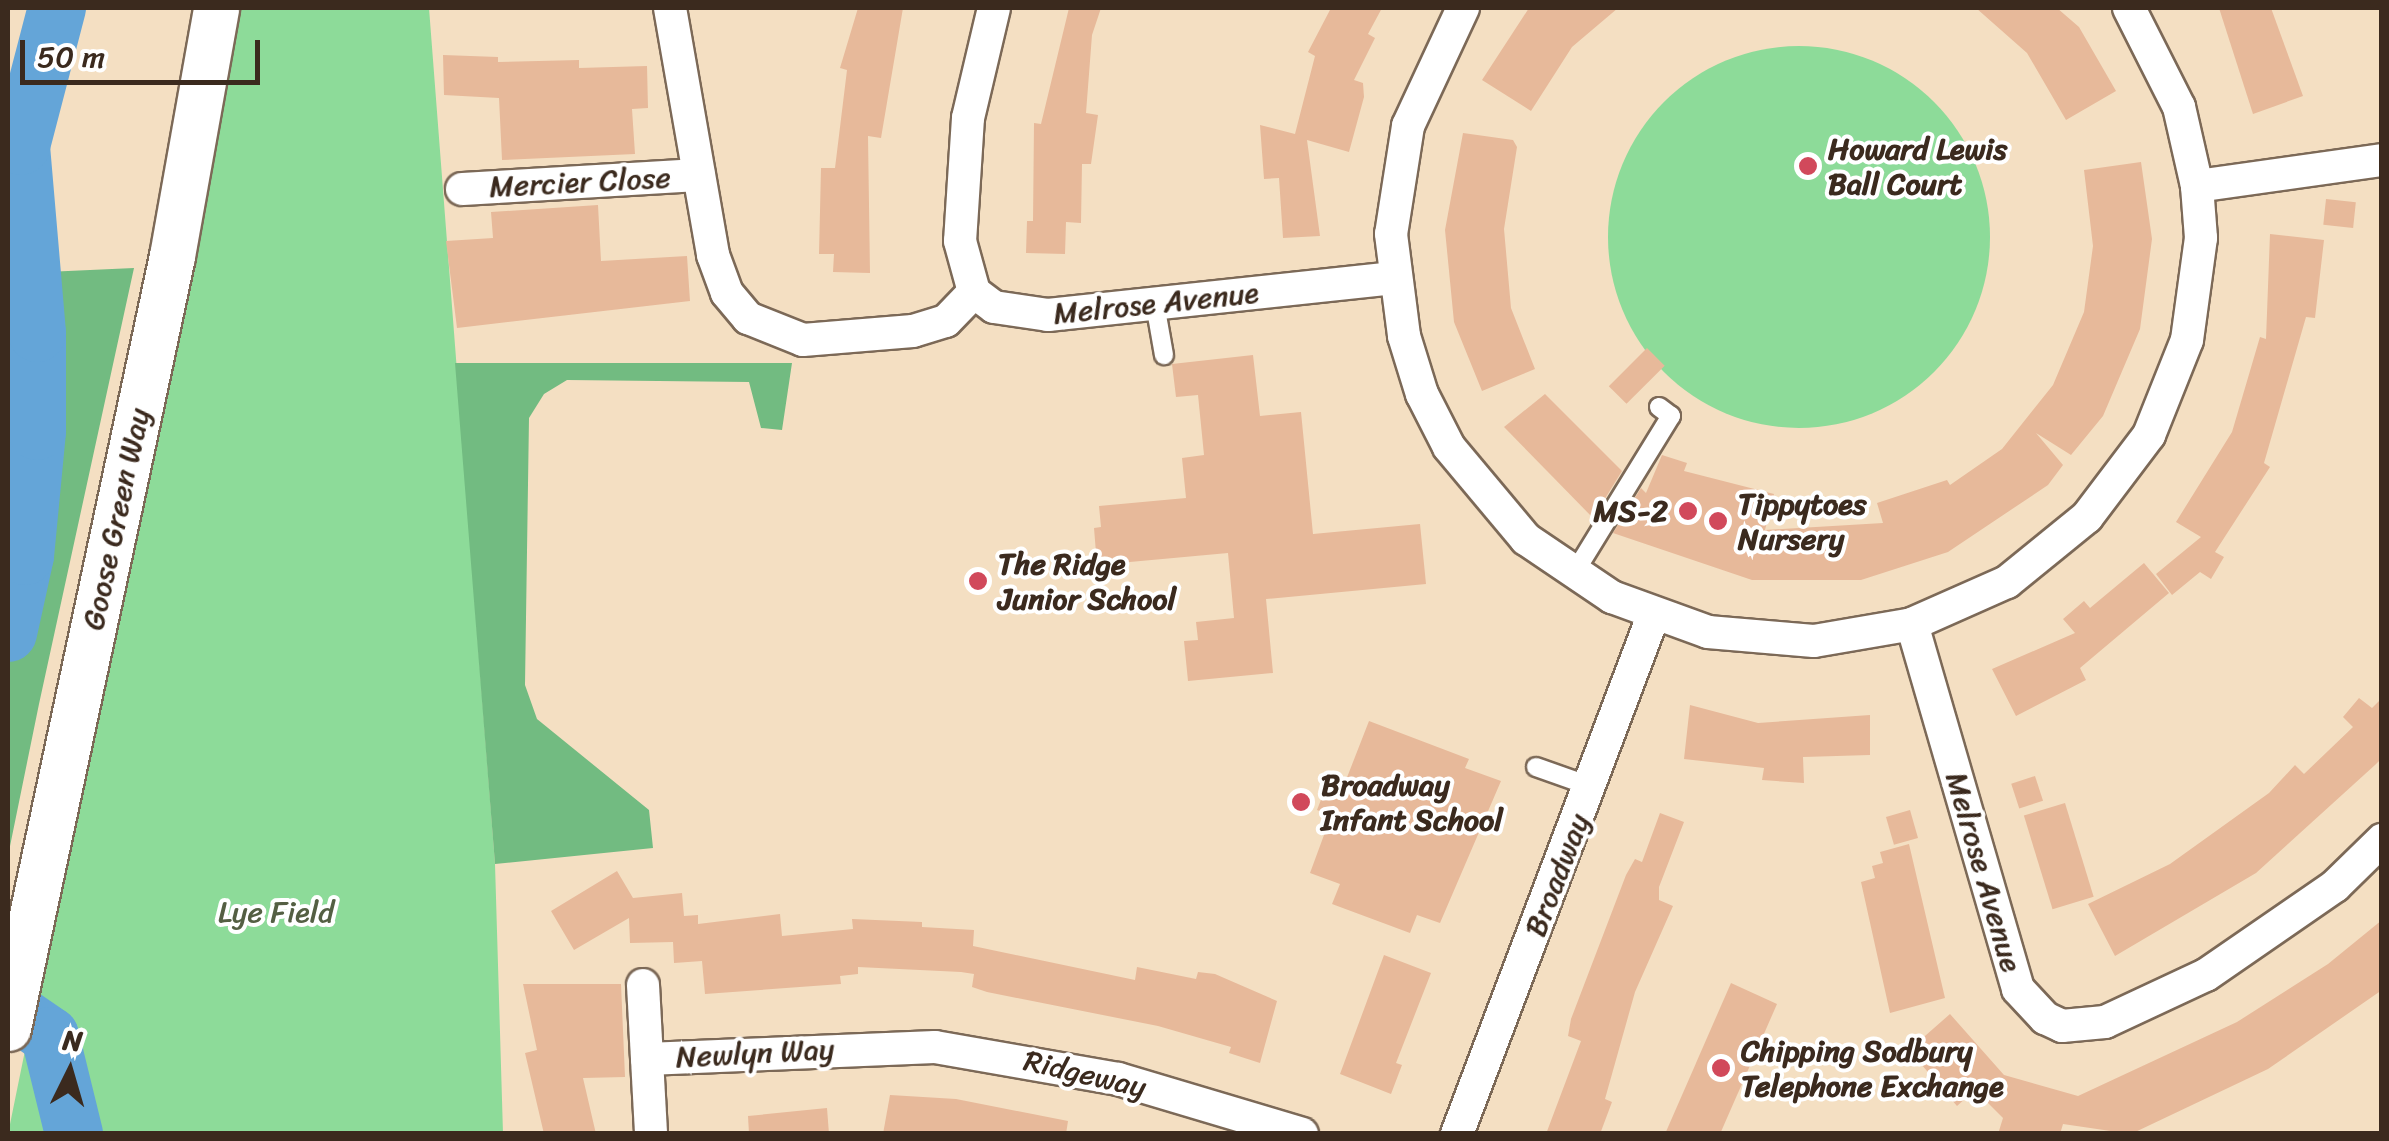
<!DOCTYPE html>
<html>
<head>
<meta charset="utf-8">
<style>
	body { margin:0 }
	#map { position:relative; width:2389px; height:1141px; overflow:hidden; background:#f4dfc2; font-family:Sriracha,sans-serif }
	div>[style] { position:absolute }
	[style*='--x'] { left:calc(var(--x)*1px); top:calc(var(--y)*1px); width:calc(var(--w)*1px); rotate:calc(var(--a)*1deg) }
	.green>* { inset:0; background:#8ddb99 }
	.round { border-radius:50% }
	.forest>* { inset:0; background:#72bb81 }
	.river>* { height:58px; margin:-29px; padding:0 29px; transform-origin:29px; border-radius:29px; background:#64a5d8 }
	.building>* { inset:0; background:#e7b99a; transform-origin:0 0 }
	.roads { filter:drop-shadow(2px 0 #7c6957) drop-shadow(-2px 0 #7c6957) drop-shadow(0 2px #7c6957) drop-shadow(0 -2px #7c6957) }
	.service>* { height:18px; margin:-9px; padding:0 9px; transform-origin:9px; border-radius:9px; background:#fff }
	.minor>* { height:32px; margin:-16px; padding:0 16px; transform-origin:16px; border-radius:16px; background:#fff }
	.secondary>* { height:45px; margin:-22.5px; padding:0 22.5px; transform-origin:22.5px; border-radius:22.5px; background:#fff }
	.dots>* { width:28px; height:28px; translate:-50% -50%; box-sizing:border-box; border:5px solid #fff; border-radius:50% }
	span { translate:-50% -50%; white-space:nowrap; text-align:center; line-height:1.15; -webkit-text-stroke:8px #fff; paint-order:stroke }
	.poi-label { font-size:30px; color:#3b2a1e; font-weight:700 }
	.left { translate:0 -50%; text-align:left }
	.right { translate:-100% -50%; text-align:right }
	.street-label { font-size:30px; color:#3b2a1e }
	.park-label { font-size:30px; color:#545f43 }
	.frame { position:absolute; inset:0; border:10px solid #3b2a1e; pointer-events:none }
	.north { position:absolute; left:20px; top:1021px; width:100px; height:100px; -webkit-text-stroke:8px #fff; paint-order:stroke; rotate:5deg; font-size:28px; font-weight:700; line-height:40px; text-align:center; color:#3b2a1e }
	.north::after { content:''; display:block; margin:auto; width:35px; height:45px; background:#3b2a1e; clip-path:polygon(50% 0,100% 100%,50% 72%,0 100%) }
	.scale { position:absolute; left:20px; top:40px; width:240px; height:45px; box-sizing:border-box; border:5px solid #3b2a1e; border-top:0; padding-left:12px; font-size:30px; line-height:35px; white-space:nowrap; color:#3b2a1e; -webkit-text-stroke:8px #fff; paint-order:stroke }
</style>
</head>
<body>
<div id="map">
	<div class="green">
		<i style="clip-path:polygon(236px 8px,429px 8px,495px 864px,503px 1133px,8px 1134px,144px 466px,195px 260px)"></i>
		<i class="round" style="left:1608px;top:46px;width:382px;height:382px"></i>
	</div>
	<div class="forest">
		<i style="clip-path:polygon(134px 268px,39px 704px,8px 856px,8px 506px,40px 491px,50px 365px,46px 272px)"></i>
		<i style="clip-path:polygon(455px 363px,792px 363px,782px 430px,761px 428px,749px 382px,567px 380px,544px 394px,529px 418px,525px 685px,537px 719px,649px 810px,653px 848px,495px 864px)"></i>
	</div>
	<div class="river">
		<i style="--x:8;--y:633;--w:79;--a:-77.6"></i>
		<i style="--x:25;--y:556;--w:126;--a:-84.5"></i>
		<i style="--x:37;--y:431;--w:98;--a:-90"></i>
		<i style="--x:37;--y:333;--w:188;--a:-94.9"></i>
		<i style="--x:21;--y:146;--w:143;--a:-75.4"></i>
		<i style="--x:8;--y:1007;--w:51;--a:34.6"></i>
		<i style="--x:50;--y:1036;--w:101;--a:76.2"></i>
	</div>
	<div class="building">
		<i style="clip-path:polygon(858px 8px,903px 8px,881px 138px,868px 136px,870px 273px,833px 272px,834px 254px,819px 254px,821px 168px,835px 168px,847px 70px,840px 68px)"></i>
		<i style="clip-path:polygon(1069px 8px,1101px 8px,1092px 35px,1086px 113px,1098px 115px,1091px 164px,1082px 164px,1081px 223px,1066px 222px,1065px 254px,1026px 253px,1027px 221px,1033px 221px,1034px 123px,1041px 124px)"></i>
		<i style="clip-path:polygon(1331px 8px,1382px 8px,1368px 34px,1375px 38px,1354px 80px,1363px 83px,1364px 97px,1349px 152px,1307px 140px,1320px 236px,1283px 238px,1279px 178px,1264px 179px,1260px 125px,1295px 134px,1315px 56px,1308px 52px)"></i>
		<i style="clip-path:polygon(1529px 8px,1618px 8px,1572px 47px,1531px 111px,1482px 80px)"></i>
		<i style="clip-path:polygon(1976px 8px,2057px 8px,2079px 27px,2116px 91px,2066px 120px,2027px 53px)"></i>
		<i style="clip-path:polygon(2219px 8px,2271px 8px,2303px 96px,2253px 114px)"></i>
		<i style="clip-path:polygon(443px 55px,498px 57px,498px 62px,579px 60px,579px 68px,647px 66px,648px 108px,632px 109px,635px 154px,502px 160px,499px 98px,444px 95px)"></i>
		<i style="clip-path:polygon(1463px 133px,1513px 140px,1517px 147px,1504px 229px,1511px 308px,1535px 369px,1482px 391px,1454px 322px,1445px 230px)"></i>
		<i style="clip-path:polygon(2141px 162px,2152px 239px,2140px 329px,2103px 416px,2071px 455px,2036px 433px,2063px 465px,2048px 485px,1948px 552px,1861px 580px,1752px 580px,1613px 533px,1641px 488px,1646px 493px,1662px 455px,1687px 463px,1684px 471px,1774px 494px,1765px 530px,1883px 523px,1877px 503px,1947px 480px,1950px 485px,2002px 449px,2053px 385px,2084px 312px,2093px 246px,2084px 170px)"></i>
		<i style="left:2326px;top:199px;width:30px;height:26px;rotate:6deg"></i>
		<i style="clip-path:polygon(598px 205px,601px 261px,687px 256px,690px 301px,457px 328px,446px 241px,493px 238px,491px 212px)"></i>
		<i style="clip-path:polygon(2270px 234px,2324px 240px,2315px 318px,2306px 317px,2264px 463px,2270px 467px,2215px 552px,2224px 557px,2211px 579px,2200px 572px,2172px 595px,2156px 574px,2201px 537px,2176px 522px,2232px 432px,2260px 337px,2266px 339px)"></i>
		<i style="left:1647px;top:348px;width:25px;height:54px;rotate:45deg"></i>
		<i style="clip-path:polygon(1253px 355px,1260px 416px,1301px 412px,1313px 534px,1420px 524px,1426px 584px,1266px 599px,1273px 673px,1188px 681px,1184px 641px,1198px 640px,1196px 622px,1234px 618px,1228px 553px,1097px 565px,1094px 528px,1101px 527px,1099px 506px,1186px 498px,1182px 458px,1204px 455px,1198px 395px,1176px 397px,1172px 364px)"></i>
		<i style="clip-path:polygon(1545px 394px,1622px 471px,1593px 518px,1504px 427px)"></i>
		<i style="clip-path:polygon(2144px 563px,2169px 593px,2080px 668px,2086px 680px,2016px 716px,1992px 669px,2075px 633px,2063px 619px,2084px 601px,2090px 608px)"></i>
		<i style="clip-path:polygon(2359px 698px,2372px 708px,2382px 698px,2382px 758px,2375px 765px,2256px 873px,2115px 956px,2088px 904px,2170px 864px,2269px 793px,2295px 765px,2304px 774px,2353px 727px,2343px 717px)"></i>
		<i style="clip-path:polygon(1690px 705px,1758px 723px,1870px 715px,1870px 755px,1803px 757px,1804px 783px,1762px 780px,1764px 768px,1684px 759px)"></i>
		<i style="clip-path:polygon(1369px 721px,1469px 759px,1465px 768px,1501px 781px,1440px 923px,1417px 915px,1410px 933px,1332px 904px,1340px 884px,1310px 873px,1331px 816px,1317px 810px,1331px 774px,1346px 780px)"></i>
		<i style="left:2035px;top:776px;width:26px;height:25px;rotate:72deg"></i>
		<i style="left:2065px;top:803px;width:98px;height:43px;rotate:73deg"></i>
		<i style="left:1910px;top:810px;width:29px;height:25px;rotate:74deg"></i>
		<i style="clip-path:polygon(1660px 813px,1684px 822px,1659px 887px,1659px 900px,1673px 906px,1635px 992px,1605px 1099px,1612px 1102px,1600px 1134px,1546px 1134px,1581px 1041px,1568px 1036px,1571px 1019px,1626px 875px,1635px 859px,1642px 862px)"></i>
		<i style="clip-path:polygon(1909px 844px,1945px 998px,1890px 1013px,1861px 882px,1875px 878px,1872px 866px,1883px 863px,1880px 852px)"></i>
		<i style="clip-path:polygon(617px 871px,633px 898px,682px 893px,684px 916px,698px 915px,698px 924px,780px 914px,782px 936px,853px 929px,852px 919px,922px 922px,922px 927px,974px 930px,973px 946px,1135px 980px,1137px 967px,1196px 979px,1198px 972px,1215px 974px,1277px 1001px,1260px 1063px,1229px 1053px,1231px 1047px,1158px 1026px,987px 992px,972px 987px,974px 974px,961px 972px,858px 967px,858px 974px,840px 976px,841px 984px,705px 994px,702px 961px,674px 963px,673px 942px,630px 943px,629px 918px,574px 950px,551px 911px)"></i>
		<i style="clip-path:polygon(2382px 920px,2382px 990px,2268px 1069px,2131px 1134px,2063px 1124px,2060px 1134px,1998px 1134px,2003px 1118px,1975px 1090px,1957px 1106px,1909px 1050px,1950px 1014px,2004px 1075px,2078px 1096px,2237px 1022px,2328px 964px)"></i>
		<i style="clip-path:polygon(1384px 955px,1431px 973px,1396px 1063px,1402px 1065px,1391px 1094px,1340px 1074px)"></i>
		<i style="clip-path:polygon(1731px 983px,1777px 1004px,1720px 1134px,1665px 1134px)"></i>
		<i style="clip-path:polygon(523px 984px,621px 984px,625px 1077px,583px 1078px,596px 1134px,544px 1134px,525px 1053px,537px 1050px)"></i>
		<i style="clip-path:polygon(890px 1095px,956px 1099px,1068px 1121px,1066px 1134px,883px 1134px)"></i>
		<i style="clip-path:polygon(827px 1108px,829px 1134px,749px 1134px,748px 1116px)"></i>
	</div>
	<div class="roads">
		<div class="service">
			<i style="--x:1155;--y:304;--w:52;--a:80"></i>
			<i style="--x:1573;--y:575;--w:187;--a:-58.4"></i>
			<i style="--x:1671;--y:416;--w:15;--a:-143"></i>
			<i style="--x:1536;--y:767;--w:57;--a:19.4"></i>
		</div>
		<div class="minor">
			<i style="--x:670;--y:8;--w:251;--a:80.1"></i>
			<i style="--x:713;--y:255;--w:40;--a:69.8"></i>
			<i style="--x:727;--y:293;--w:33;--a:50"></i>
			<i style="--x:748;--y:318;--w:59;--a:21.8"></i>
			<i style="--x:803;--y:340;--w:110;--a:-4.7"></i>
			<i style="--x:913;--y:331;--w:34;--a:-17"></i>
			<i style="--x:946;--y:321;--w:40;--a:-46"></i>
			<i style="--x:994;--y:8;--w:113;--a:103.3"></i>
			<i style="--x:968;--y:118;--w:123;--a:93.7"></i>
			<i style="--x:960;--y:241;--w:53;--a:74.6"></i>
			<i style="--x:974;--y:292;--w:25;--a:37"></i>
			<i style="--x:994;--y:307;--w:55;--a:8.4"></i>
			<i style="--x:1048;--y:315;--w:348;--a:-6.1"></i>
			<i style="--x:1463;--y:8;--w:130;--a:115"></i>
			<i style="--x:1408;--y:126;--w:109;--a:98.9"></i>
			<i style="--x:1391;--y:234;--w:103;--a:82.7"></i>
			<i style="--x:1404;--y:336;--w:61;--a:72.8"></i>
			<i style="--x:1422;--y:394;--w:59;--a:63"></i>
			<i style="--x:1449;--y:447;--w:120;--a:50.1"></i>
			<i style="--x:1526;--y:539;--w:104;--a:34"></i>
			<i style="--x:1612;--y:597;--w:102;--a:20"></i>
			<i style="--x:1708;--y:632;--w:106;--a:4.9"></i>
			<i style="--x:1814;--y:641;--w:99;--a:-9.8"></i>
			<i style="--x:1912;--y:624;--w:104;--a:-23.9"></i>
			<i style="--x:2007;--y:582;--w:103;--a:-39.1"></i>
			<i style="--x:2087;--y:517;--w:103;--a:-52.9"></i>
			<i style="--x:2149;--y:435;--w:102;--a:-68.2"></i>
			<i style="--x:2187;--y:340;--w:103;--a:-82.2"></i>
			<i style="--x:2201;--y:238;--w:52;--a:-94.4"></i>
			<i style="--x:2197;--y:186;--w:81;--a:-102.8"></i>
			<i style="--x:2179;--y:107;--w:111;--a:-116.8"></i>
			<i style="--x:2197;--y:186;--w:187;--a:-8"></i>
			<i style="--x:462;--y:189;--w:237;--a:-3.4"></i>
			<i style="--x:1912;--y:624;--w:380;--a:73.8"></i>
			<i style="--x:2018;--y:989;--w:40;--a:47"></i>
			<i style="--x:2045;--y:1018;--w:19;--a:25"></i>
			<i style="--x:2062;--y:1026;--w:43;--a:-5.3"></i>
			<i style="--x:2105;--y:1022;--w:111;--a:-25"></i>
			<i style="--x:2206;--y:975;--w:157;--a:-34.6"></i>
			<i style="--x:2335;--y:886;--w:66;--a:-44.4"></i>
			<i style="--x:643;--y:985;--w:149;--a:86.9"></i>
			<i style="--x:647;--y:1059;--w:288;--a:-2.4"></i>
			<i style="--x:935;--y:1047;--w:186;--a:9.9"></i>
			<i style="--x:1118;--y:1079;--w:192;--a:16.6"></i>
			<i style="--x:1457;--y:1134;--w:554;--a:-69.27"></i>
		</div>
		<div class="secondary">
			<i style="--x:8;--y:1028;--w:789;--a:-78.01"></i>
			<i style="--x:172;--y:256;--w:252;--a:-79.9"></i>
		</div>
	</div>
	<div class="dots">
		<i style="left:1808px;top:166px;background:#d1495b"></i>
		<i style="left:1688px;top:511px;background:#d1495b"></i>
		<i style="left:1718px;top:521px;background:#d1495b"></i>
		<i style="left:978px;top:581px;background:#d1495b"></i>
		<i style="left:1301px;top:802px;background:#d1495b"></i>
		<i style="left:1721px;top:1068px;background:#d1495b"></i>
	</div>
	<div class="poi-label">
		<span class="left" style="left:1828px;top:166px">Howard Lewis<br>Ball Court</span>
		<span class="left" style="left:1738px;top:521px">Tippytoes<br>Nursery</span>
		<span class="right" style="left:1668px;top:511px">MS-2</span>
		<span class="left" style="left:998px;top:581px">The Ridge<br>Junior School</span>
		<span class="left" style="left:1321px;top:802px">Broadway<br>Infant School</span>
		<span class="left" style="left:1741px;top:1068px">Chipping Sodbury<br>Telephone Exchange</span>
	</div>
	<div class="street-label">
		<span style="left:580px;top:182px;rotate:-3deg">Mercier Close</span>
		<span style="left:1156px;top:303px;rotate:-6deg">Melrose Avenue</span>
		<span style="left:116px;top:519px;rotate:-78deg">Goose Green Way</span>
		<span style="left:1984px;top:872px;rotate:74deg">Melrose Avenue</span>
		<span style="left:1557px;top:875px;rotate:-69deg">Broadway</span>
		<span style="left:755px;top:1053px;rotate:-3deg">Newlyn Way</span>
		<span style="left:1085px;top:1074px;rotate:13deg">Ridgeway</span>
	</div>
	<div class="park-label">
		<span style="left:276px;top:912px">Lye Field</span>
	</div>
	<div class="frame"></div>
	<div class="north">N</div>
	<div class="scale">50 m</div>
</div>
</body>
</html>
